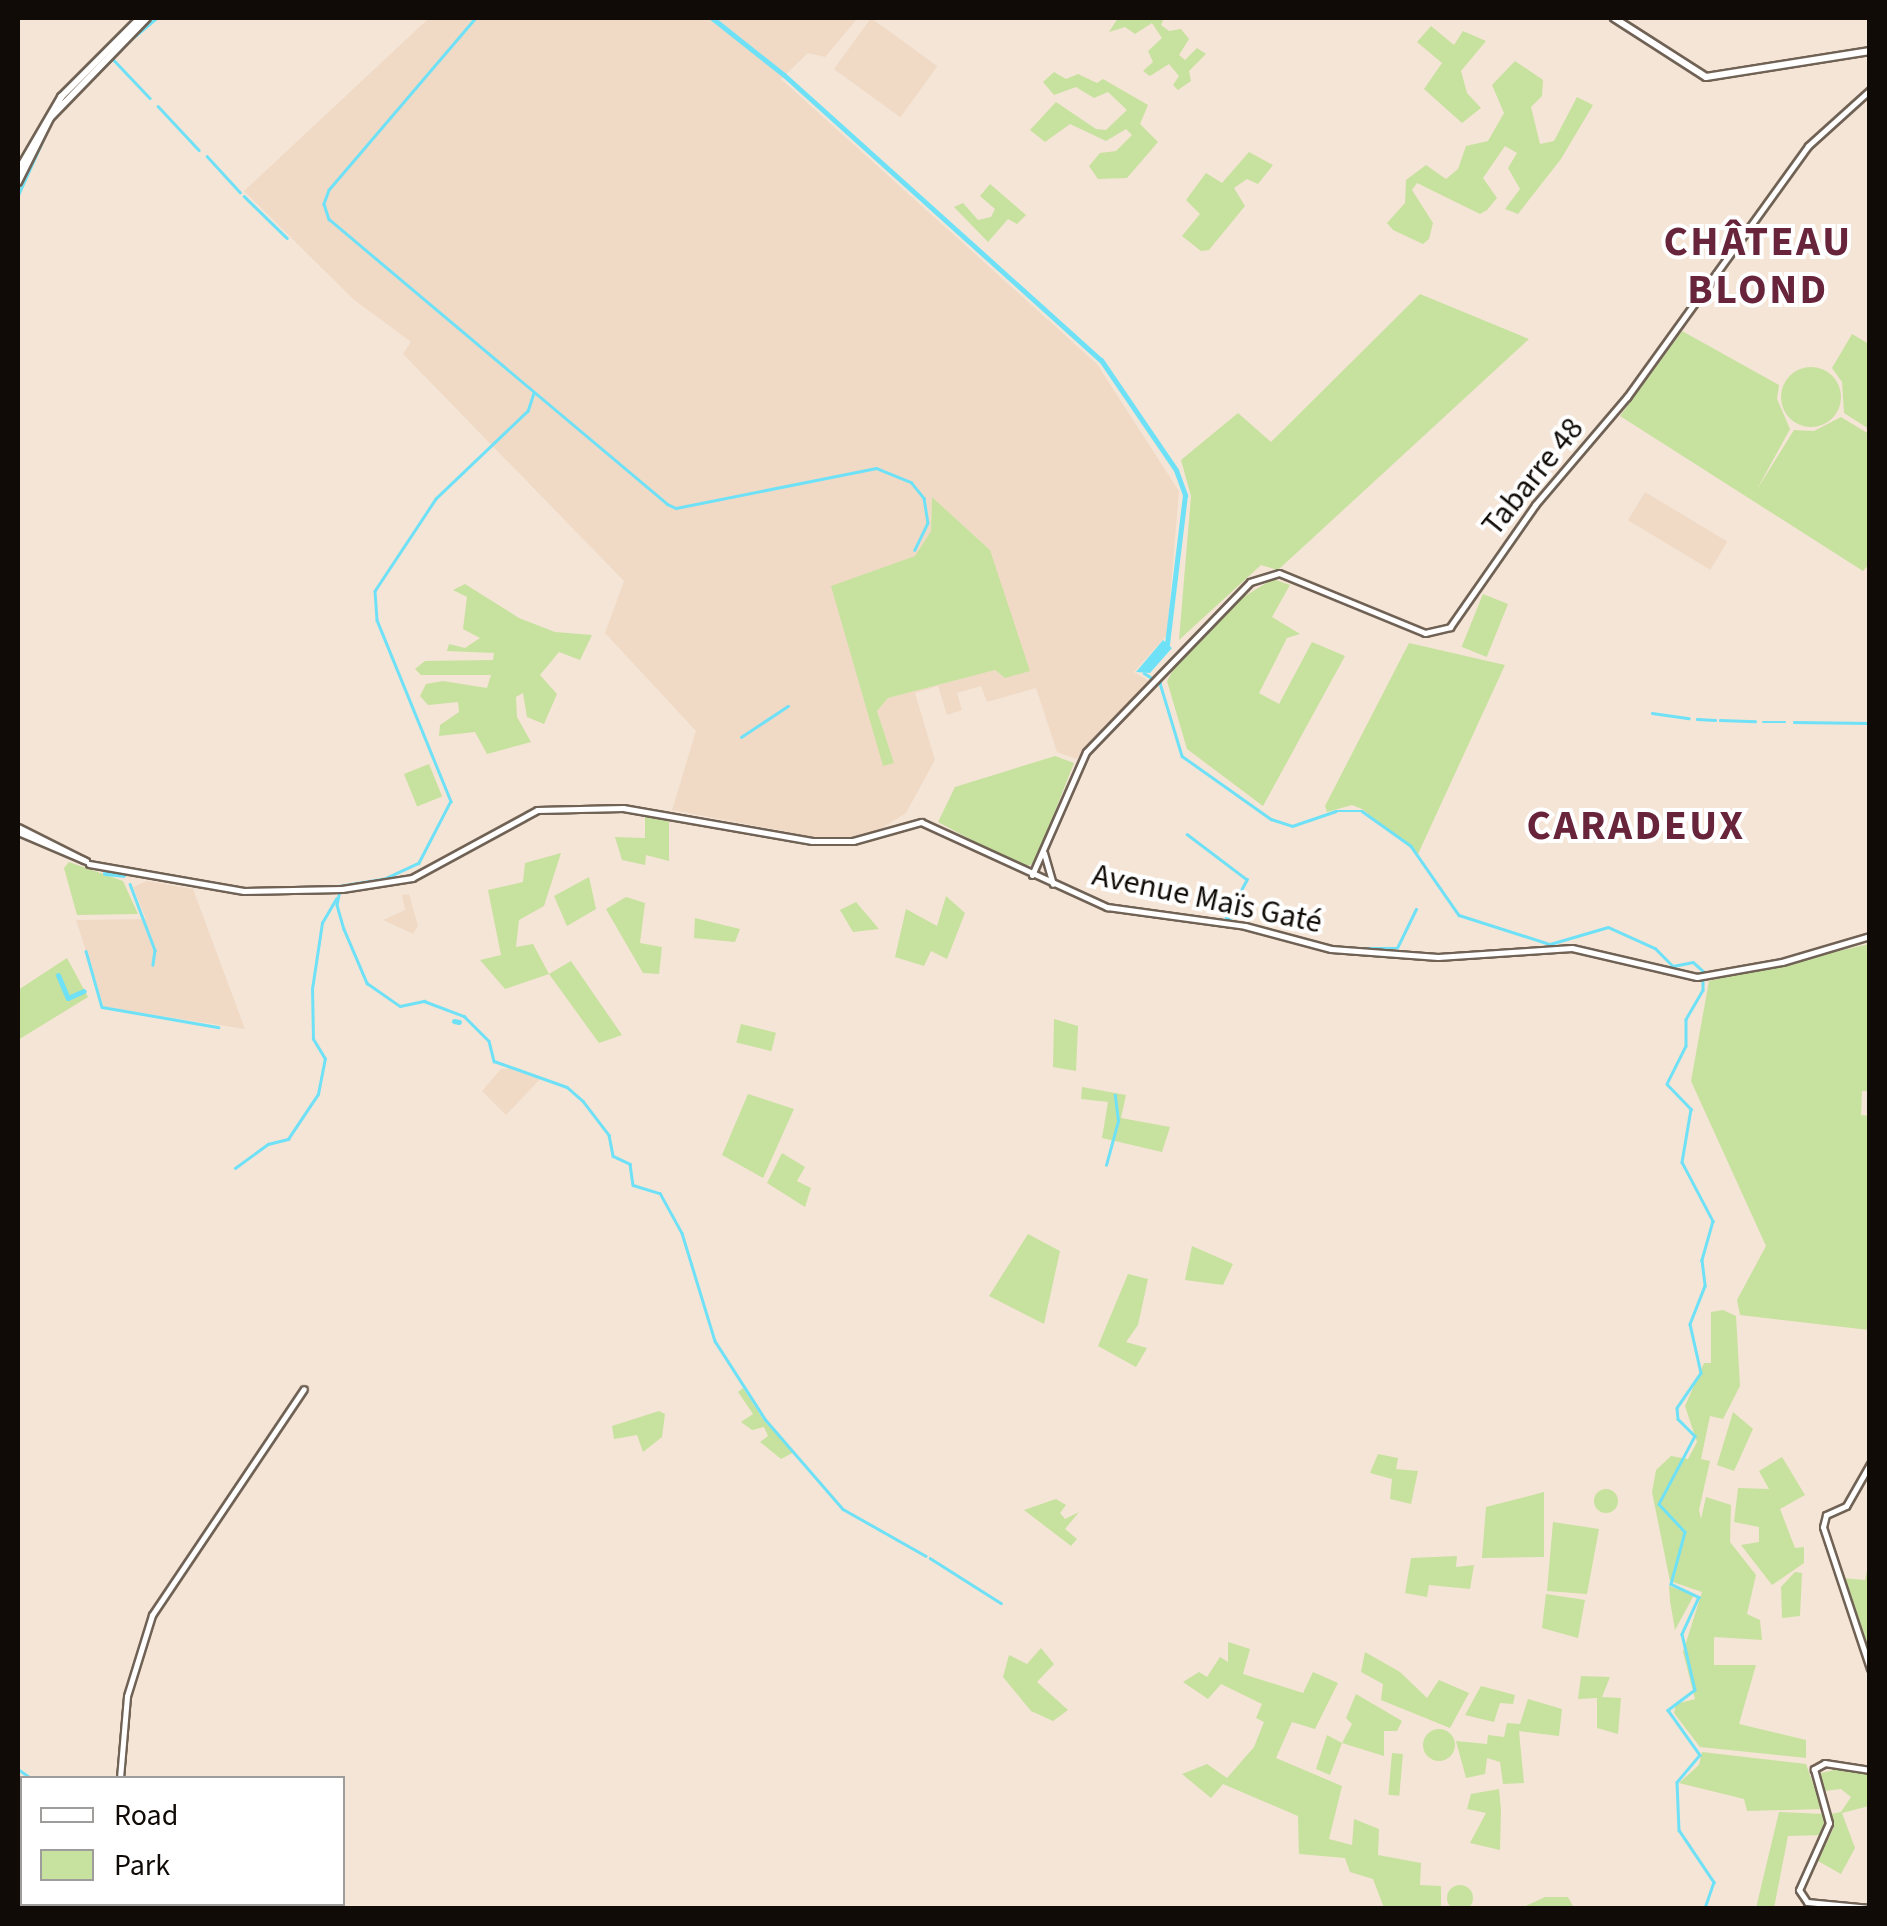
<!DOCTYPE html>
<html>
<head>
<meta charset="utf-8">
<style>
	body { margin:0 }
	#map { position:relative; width:1887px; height:1926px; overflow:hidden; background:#f5e5d6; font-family:"Source Sans 3",sans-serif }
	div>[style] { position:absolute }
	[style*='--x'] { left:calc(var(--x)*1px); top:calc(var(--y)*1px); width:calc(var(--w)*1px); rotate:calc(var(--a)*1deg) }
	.built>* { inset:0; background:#f0dac6; transform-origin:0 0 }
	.green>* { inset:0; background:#c7e19f; transform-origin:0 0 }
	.round { border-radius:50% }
	.water>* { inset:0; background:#6fe1f7 }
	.stream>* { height:2.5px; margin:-1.25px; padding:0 1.25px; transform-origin:1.25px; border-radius:1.25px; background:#6fe1f7 }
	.canal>* { height:5px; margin:-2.5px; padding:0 2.5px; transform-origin:2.5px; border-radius:2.5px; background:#6fe1f7 }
	.roads { filter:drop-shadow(2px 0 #706255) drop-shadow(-2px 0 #706255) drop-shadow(0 2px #706255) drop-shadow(0 -2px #706255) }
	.tertiary>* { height:5px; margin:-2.5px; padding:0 2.5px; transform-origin:2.5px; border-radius:2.5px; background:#fff }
	.secondary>* { height:6px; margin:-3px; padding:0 3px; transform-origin:3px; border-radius:3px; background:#fff }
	span { translate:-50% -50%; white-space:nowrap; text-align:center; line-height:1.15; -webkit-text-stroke:8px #fff; paint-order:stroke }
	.street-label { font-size:32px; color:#100b07 }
	.district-label { font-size:42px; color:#68243a; font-weight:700; letter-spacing:2.5px }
	.frame { position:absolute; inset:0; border:20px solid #100b07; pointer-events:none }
	.legend { position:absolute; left:20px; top:1776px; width:325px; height:130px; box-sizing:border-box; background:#fff; border:2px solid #9f9d9c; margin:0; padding:12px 18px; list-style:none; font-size:30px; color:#100b07 }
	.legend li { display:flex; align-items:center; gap:20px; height:50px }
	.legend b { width:50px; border:2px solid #9f9d9c }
</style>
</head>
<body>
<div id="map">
	<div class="built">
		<i style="clip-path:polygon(evenodd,429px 18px,858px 18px,825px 57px,808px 53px,781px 79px,1097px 364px,1179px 491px,1167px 635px,1134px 672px,1149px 681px,1076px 759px,1057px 752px,1036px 688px,987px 702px,981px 686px,957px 693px,962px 710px,947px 715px,938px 686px,915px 693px,935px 760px,906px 813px,871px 835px,830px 840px,672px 810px,696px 731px,605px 633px,624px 581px,403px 354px,411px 342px,353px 299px,244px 191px,429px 18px,932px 497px,990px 550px,1005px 678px,995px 670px,888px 698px,877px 711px,894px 763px,832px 586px,915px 556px,931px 531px,932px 497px)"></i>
		<i style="left:871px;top:18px;width:82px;height:63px;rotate:36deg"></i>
		<i style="left:1645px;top:492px;width:96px;height:33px;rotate:31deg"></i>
		<i style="clip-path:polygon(147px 881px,193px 889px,245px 1029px,104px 1007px,76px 920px,146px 919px,133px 887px)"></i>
		<i style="clip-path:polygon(409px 894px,418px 926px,413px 934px,383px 920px,405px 910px,402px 895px)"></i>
		<i style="clip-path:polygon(517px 1068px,542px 1077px,506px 1115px,482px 1091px,501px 1069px)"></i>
	</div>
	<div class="green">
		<i style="clip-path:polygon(1118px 18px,1164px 18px,1161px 25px,1169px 31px,1181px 29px,1189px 39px,1179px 55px,1185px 60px,1197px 48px,1206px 54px,1189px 71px,1191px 81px,1178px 90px,1173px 85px,1179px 76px,1169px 64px,1150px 76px,1143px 71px,1153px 62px,1148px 51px,1162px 38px,1152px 23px,1135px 34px,1125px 27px,1109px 32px)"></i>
		<i style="clip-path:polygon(1431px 26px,1454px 45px,1463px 31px,1486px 41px,1461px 71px,1467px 93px,1481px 108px,1462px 123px,1424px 89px,1442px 63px,1417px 42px)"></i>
		<i style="clip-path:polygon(1515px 61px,1543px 80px,1542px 96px,1531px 107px,1540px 144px,1554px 141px,1577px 97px,1593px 105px,1561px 159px,1518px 214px,1505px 209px,1520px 189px,1508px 168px,1517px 153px,1505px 146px,1483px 178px,1497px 198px,1487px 210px,1480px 214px,1417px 183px,1412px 190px,1433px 223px,1429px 239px,1423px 244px,1393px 230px,1387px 223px,1405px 203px,1406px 180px,1426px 165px,1446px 179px,1458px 169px,1466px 146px,1488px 141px,1504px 113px,1492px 85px)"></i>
		<i style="clip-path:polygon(1054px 72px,1066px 79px,1078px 74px,1097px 83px,1103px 79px,1148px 105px,1140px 124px,1158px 142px,1127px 178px,1098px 179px,1089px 166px,1100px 153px,1116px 151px,1132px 135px,1126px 129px,1106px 141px,1070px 124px,1045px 142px,1030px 130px,1056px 102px,1096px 129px,1106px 130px,1127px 110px,1108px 92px,1094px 98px,1076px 87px,1054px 95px,1043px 82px)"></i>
		<i style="clip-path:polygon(1249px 152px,1273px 165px,1258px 184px,1247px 179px,1234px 188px,1245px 206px,1209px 250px,1201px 251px,1182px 236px,1200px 214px,1186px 200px,1206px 173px,1222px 183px)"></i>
		<i style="clip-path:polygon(990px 184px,1026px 215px,1017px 224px,1008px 219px,988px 242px,954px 207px,963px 203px,978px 220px,991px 217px,995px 209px,980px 196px)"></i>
		<i style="clip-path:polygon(1420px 294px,1529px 339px,1278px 570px,1261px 565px,1179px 640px,1191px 496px,1181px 460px,1238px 413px,1271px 442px)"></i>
		<i style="clip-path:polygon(1682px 331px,1779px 385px,1777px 399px,1790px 429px,1756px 491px,1794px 430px,1814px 431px,1841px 417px,1869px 434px,1870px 563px,1863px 571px,1620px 416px)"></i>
		<i style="clip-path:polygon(1852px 334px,1869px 344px,1869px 429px,1844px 413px,1842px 382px,1832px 368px)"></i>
		<i class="round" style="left:1781px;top:367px;width:60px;height:60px"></i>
		<i style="clip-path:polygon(932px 497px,990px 550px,1030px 671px,1005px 678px,995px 670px,888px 698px,877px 711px,894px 763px,883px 766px,831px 586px,915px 556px,931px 531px)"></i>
		<i style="clip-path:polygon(1273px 579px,1290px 585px,1272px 617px,1300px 634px,1287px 638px,1259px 693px,1279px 704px,1312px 642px,1345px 656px,1263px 806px,1187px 749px,1167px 681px,1177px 663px,1237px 601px)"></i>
		<i style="clip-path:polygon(465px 584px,519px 618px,555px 632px,592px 635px,580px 660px,559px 652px,540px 675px,557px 694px,544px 724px,527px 717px,523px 693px,516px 697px,517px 717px,531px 742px,487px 754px,475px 732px,439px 736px,440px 725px,459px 712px,458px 702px,428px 705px,420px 696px,426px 684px,443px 681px,487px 688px,491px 675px,421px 675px,415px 669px,425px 661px,493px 660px,494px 653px,447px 651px,449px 644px,465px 648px,480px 638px,463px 629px,467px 597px,453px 590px)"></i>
		<i style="left:1483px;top:594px;width:27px;height:57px;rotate:22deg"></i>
		<i style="clip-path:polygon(1409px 643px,1505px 665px,1418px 854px,1362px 809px,1352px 805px,1327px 812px,1325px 806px)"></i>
		<i style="clip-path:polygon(1055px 756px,1074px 763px,1034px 864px,1022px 867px,938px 822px,955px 787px)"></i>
		<i style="left:429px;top:764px;width:35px;height:27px;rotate:68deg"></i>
		<i style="clip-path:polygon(645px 814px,669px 818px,669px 861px,646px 855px,645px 865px,622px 860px,615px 837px,645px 838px)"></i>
		<i style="clip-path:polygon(561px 853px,544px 906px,519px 920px,516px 947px,533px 944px,549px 974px,571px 961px,622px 1035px,599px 1043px,549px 974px,505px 989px,480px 960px,501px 955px,488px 890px,523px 882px,525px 863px)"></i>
		<i style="clip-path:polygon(69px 862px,123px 881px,138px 914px,77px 915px,64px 868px)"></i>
		<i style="clip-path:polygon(589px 877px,596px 909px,567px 926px,554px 896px)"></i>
		<i style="clip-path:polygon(946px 896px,965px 913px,947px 959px,931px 951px,924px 966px,895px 957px,906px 909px,937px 926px)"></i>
		<i style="clip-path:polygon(626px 897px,645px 903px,640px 943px,662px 947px,659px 974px,643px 973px,606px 909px)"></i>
		<i style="clip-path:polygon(856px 902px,879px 929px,853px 932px,840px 910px)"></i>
		<i style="clip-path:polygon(695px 918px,740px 929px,735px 942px,694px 938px)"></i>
		<i style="clip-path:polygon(1869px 944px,1869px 1091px,1862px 1091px,1861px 1115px,1870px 1116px,1869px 1330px,1740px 1315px,1737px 1300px,1766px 1246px,1691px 1081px,1709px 981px)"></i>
		<i style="clip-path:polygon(67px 958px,88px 997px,18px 1040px,18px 990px)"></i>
		<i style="clip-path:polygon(1054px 1019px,1078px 1026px,1076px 1071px,1053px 1067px)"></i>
		<i style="left:741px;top:1024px;width:36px;height:19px;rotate:14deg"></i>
		<i style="clip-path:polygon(1082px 1087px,1126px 1095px,1121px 1118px,1170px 1127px,1162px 1152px,1102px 1138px,1108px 1102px,1081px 1099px)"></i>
		<i style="clip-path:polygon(748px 1094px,794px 1109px,763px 1178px,722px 1155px)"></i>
		<i style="clip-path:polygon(782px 1153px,805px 1167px,797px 1181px,811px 1188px,805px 1207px,767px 1183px)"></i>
		<i style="clip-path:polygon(1028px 1234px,1060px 1251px,1044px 1324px,989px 1296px)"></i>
		<i style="clip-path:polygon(1192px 1246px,1233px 1264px,1223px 1285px,1185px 1280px)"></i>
		<i style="clip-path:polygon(1128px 1274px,1148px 1279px,1138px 1325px,1126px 1342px,1147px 1348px,1136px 1367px,1098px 1346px)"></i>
		<i style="clip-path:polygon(1723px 1310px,1736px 1316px,1740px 1386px,1723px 1419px,1710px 1416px,1701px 1459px,1710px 1461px,1699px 1510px,1701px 1519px,1706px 1497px,1731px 1505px,1730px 1542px,1756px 1575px,1747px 1614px,1760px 1620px,1762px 1640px,1714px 1637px,1714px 1665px,1756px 1665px,1739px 1724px,1806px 1740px,1806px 1758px,1700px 1747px,1674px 1713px,1676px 1704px,1695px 1699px,1683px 1652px,1702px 1592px,1670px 1581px,1652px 1492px,1656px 1470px,1671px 1456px,1688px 1459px,1697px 1442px,1685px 1406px,1704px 1363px,1711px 1363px,1711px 1312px)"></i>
		<i style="clip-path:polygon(743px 1388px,765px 1422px,794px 1452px,781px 1459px,760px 1442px,768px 1436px,764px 1427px,752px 1430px,741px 1422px,753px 1414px,738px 1392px)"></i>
		<i style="clip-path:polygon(659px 1411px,665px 1414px,662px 1437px,643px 1452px,637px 1435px,614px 1439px,612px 1426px)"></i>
		<i style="clip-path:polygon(1733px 1412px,1753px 1429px,1734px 1471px,1717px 1465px)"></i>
		<i style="clip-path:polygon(1378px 1454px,1398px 1458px,1396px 1469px,1418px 1471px,1411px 1504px,1390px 1499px,1392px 1479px,1370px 1473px)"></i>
		<i style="clip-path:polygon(1782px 1457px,1805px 1495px,1780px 1509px,1795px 1548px,1804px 1547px,1804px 1563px,1772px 1585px,1741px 1545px,1759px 1542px,1759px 1527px,1734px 1522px,1738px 1488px,1769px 1489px,1759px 1471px)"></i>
		<i class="round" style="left:1594px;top:1489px;width:24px;height:24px"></i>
		<i style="clip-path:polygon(1544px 1492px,1544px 1557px,1482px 1558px,1486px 1507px)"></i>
		<i style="clip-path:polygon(1056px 1499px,1066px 1505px,1060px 1513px,1065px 1519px,1079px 1512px,1065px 1529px,1077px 1539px,1071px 1546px,1024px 1510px)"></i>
		<i style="clip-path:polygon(1553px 1522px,1599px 1529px,1587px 1594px,1547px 1591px)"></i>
		<i style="clip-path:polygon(1457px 1556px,1456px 1567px,1474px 1565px,1470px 1589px,1429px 1585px,1427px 1597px,1405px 1593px,1411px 1558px)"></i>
		<i style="clip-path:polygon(1869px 1561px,1869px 1660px,1841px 1578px,1865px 1580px)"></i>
		<i style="clip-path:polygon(1795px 1572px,1802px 1573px,1800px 1616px,1782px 1618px,1781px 1587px)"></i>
		<i style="clip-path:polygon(1669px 1586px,1694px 1595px,1675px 1630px,1670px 1601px)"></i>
		<i style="clip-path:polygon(1546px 1594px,1585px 1600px,1578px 1638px,1542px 1628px)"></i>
		<i style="clip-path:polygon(1228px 1642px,1250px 1649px,1243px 1674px,1303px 1693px,1313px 1672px,1338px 1683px,1315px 1729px,1292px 1722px,1276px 1758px,1342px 1786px,1329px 1839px,1352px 1845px,1354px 1819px,1379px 1829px,1378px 1855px,1421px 1863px,1420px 1885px,1441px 1886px,1441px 1908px,1384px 1908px,1373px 1879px,1350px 1872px,1345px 1858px,1299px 1854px,1298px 1816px,1223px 1784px,1211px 1798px,1182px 1774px,1207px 1764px,1227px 1778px,1254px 1747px,1264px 1722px,1256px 1718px,1262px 1704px,1221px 1684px,1208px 1699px,1183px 1682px,1199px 1672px,1207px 1677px,1220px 1657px,1228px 1662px)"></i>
		<i style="clip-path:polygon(1041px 1648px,1054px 1664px,1037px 1682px,1068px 1710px,1053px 1721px,1031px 1711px,1003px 1677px,1009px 1655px,1027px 1664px)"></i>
		<i style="clip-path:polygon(1365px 1652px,1400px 1672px,1427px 1698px,1439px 1680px,1469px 1693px,1450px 1728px,1381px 1700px,1383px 1684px,1361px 1672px)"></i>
		<i style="clip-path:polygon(1581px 1676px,1610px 1677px,1602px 1697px,1621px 1698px,1618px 1734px,1597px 1728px,1597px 1698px,1578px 1699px)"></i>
		<i style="clip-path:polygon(1481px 1686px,1515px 1695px,1513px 1704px,1500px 1703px,1494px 1722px,1465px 1715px)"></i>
		<i style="clip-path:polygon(1356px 1694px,1402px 1721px,1397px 1731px,1384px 1731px,1384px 1756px,1342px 1743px,1330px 1775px,1316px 1769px,1327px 1735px,1342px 1743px,1352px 1724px,1346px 1718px)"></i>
		<i style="clip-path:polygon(1528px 1699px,1562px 1709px,1559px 1736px,1519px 1731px,1524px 1783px,1503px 1784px,1500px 1762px,1487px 1758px,1485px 1774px,1466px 1778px,1456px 1741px,1487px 1744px,1488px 1735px,1504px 1737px,1507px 1723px,1520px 1724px)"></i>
		<i class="round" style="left:1423px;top:1729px;width:32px;height:32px"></i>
		<i style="clip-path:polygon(1702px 1752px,1806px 1764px,1822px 1809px,1747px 1811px,1744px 1799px,1679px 1783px,1699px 1765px)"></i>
		<i style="left:1392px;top:1753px;width:11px;height:42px;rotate:5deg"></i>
		<i style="clip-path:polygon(1842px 1768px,1869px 1773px,1869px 1806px,1842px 1813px,1855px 1848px,1841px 1874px,1818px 1861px,1834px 1827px,1831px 1814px,1841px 1812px,1851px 1797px,1841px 1789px,1824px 1791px,1817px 1774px)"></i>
		<i style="clip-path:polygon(1499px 1789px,1501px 1810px,1500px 1850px,1470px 1843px,1486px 1813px,1467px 1809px,1471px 1794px)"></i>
		<i style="clip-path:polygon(1779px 1812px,1824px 1814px,1826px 1824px,1822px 1835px,1788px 1836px,1774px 1908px,1756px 1908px)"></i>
		<i class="round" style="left:1447px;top:1885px;width:26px;height:26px"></i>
		<i style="clip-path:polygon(1545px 1897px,1568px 1897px,1574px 1908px,1521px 1908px)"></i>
	</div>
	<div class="water">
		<i style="clip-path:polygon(1163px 640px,1172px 648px,1150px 673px,1136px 672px)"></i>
	</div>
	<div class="stream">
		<i style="--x:476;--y:18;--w:226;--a:130.5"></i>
		<i style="--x:329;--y:190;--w:15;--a:110"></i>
		<i style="--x:324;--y:204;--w:16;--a:72"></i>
		<i style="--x:329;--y:219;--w:442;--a:40.1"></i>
		<i style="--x:667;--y:504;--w:10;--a:24"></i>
		<i style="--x:676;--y:508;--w:204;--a:-11.3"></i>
		<i style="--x:876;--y:468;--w:38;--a:22"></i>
		<i style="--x:911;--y:482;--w:21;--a:51"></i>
		<i style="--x:924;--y:498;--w:25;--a:81"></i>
		<i style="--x:928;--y:523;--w:30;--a:116"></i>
		<i style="--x:128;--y:42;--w:38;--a:-40"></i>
		<i style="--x:112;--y:58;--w:55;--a:46.5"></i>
		<i style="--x:158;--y:106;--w:60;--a:47"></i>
		<i style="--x:207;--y:156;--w:49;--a:47.5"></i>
		<i style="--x:18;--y:195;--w:68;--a:-65.7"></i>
		<i style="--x:244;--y:196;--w:60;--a:44.3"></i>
		<i style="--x:534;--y:393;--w:19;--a:108"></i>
		<i style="--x:528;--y:411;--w:127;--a:136.3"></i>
		<i style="--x:436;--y:499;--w:110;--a:123.5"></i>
		<i style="--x:375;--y:591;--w:29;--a:86"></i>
		<i style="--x:377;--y:620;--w:196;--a:67.8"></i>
		<i style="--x:451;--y:801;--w:70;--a:117.3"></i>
		<i style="--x:419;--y:863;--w:38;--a:155"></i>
		<i style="--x:385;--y:879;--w:45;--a:171"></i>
		<i style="--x:341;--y:886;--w:19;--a:102"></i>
		<i style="--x:337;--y:905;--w:25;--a:74"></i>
		<i style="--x:344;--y:929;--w:59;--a:66.9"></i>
		<i style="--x:367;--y:983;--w:40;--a:34.9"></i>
		<i style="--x:400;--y:1006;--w:25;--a:-12"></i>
		<i style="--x:424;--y:1001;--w:43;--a:20.6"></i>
		<i style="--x:464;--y:1016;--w:35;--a:45"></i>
		<i style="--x:489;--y:1041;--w:21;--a:76"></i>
		<i style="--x:494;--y:1061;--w:77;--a:19.6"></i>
		<i style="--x:567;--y:1087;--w:21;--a:41"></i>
		<i style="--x:583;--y:1101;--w:43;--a:52.6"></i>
		<i style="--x:609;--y:1135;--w:21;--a:79"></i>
		<i style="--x:613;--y:1156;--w:19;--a:25"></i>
		<i style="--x:630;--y:1164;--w:21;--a:82"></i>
		<i style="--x:633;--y:1185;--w:28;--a:17"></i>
		<i style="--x:660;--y:1193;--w:46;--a:61.2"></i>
		<i style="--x:682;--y:1233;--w:113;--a:73"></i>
		<i style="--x:715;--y:1341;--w:93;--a:57.3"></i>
		<i style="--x:765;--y:1419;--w:119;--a:49.1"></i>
		<i style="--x:843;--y:1509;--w:95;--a:29.5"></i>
		<i style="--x:1144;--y:673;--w:19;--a:32"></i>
		<i style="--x:1160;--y:683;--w:76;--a:73.2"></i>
		<i style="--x:1182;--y:756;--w:109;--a:35.3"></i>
		<i style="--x:1271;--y:819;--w:22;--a:18"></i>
		<i style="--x:1292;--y:826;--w:46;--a:-18.8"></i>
		<i style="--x:1336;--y:811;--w:26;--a:0"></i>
		<i style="--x:1362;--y:811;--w:60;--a:35.5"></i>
		<i style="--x:1411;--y:846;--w:84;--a:55.2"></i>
		<i style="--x:1459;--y:915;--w:96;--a:17.7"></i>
		<i style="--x:1550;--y:944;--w:60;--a:-16.3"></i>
		<i style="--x:1608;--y:927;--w:51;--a:24.1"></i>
		<i style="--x:1655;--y:948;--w:25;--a:45"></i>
		<i style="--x:1673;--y:966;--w:20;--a:-11"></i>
		<i style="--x:1693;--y:962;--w:13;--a:42"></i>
		<i style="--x:1703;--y:971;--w:19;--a:90"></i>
		<i style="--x:1703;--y:990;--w:34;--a:120"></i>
		<i style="--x:1686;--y:1020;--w:26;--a:90"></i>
		<i style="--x:1686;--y:1046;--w:42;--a:116.6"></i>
		<i style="--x:1667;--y:1084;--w:35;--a:46"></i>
		<i style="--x:1691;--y:1109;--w:54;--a:99.6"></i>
		<i style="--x:1682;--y:1162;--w:67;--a:62.3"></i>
		<i style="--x:1713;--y:1221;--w:41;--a:105.8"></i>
		<i style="--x:1702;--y:1260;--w:26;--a:83"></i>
		<i style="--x:1705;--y:1286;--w:41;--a:111.5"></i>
		<i style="--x:1690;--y:1324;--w:50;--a:77.3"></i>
		<i style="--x:1701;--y:1373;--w:42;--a:124.4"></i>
		<i style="--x:1677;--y:1408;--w:11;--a:85"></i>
		<i style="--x:1678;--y:1419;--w:24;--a:45"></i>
		<i style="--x:1695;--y:1436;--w:77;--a:117.9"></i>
		<i style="--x:1659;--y:1504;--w:38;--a:47"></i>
		<i style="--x:1685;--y:1532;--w:54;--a:105.1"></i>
		<i style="--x:1671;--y:1584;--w:31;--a:25"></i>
		<i style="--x:1699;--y:1597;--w:41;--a:114.7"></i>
		<i style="--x:1682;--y:1634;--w:57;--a:76.9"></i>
		<i style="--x:1695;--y:1690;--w:34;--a:143"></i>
		<i style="--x:1668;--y:1710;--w:55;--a:54.6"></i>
		<i style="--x:1700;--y:1755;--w:35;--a:130"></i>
		<i style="--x:1677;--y:1782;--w:48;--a:87.6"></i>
		<i style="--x:1679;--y:1830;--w:63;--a:56.1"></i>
		<i style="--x:1714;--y:1882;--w:28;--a:109"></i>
		<i style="--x:1652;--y:713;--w:37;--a:8"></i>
		<i style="--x:1697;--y:719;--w:18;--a:3"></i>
		<i style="--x:1720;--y:720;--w:35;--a:2"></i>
		<i style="--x:1763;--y:722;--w:22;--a:0"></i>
		<i style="--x:1794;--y:722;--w:76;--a:0.8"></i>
		<i style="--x:741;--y:737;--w:56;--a:-33.4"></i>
		<i style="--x:1187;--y:834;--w:73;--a:37.2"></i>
		<i style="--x:130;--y:884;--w:71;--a:69.3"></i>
		<i style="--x:155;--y:950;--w:15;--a:98"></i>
		<i style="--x:1233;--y:922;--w:8;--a:-150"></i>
		<i style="--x:1226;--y:918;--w:44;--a:-61.7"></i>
		<i style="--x:1347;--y:948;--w:50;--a:0"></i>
		<i style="--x:1397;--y:948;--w:43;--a:-64"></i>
		<i style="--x:86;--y:951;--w:58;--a:74.1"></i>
		<i style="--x:102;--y:1007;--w:118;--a:9.8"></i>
		<i style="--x:1106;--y:1165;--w:46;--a:-74.7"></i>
		<i style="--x:1118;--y:1121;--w:26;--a:-97"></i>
		<i style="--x:235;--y:1168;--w:41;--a:-36"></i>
		<i style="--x:268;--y:1144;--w:21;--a:-14"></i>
		<i style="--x:288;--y:1139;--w:54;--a:-56.3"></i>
		<i style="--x:318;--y:1094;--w:36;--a:-79"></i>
		<i style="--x:325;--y:1059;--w:23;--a:-121"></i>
		<i style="--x:313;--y:1039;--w:50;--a:-91.1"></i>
		<i style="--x:312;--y:989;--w:67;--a:-81.4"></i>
		<i style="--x:322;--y:923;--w:28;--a:-60"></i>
		<i style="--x:930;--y:1558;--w:84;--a:32.4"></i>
		<i style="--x:18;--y:1769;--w:16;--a:35"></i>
		<i style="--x:336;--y:1904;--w:6;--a:39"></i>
	</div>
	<div class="canal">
		<i style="--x:712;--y:18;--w:92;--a:38.4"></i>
		<i style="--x:784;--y:75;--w:426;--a:42"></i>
		<i style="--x:1101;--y:360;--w:133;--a:55.7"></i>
		<i style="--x:1176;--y:470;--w:27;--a:70"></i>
		<i style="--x:1185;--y:495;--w:150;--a:96.9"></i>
		<i style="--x:105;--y:873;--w:18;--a:6"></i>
		<i style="--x:58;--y:975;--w:25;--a:67"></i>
		<i style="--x:68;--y:998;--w:17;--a:-24"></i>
		<i style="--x:454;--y:1021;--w:5;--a:11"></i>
	</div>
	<div class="roads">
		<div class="tertiary">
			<i style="--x:18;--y:827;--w:74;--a:26.6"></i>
			<i style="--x:18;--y:832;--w:74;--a:23.1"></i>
			<i style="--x:1044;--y:853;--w:32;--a:74"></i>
			<i style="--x:89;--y:864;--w:157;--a:9.9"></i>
			<i style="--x:244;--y:891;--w:98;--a:-1.2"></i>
			<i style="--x:342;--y:889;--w:71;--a:-8.9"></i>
			<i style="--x:412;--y:878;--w:142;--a:-28.5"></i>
			<i style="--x:537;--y:810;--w:86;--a:-1.3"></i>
			<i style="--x:623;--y:808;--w:192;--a:9.9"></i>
			<i style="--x:812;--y:841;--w:41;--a:0"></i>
			<i style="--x:853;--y:841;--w:71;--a:-15.6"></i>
			<i style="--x:921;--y:822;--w:205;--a:24.6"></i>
			<i style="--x:1107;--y:907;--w:139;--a:7.8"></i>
			<i style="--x:1245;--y:926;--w:89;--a:15"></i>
			<i style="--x:1331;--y:949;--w:107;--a:4.3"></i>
			<i style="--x:1438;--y:957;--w:134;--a:-3.8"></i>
			<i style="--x:1572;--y:948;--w:128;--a:13.1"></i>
			<i style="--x:1697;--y:977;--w:86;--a:-10"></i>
			<i style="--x:1782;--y:962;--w:92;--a:-16.5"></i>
			<i style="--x:1032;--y:875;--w:134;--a:-66.3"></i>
			<i style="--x:1086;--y:752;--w:236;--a:-46"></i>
			<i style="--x:1250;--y:582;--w:30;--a:-17"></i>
			<i style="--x:1279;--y:573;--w:158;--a:22.3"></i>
			<i style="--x:1425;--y:633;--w:26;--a:-13"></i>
			<i style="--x:1450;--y:627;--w:149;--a:-55.1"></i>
			<i style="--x:1535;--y:505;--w:142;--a:-49.6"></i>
			<i style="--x:1627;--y:397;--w:309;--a:-54.2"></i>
			<i style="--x:1808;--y:146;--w:84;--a:-42.1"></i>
			<i style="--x:1870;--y:1464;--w:48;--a:119.7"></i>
			<i style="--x:1846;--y:1506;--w:22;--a:156"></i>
			<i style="--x:1826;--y:1515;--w:12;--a:104"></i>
			<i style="--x:1823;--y:1527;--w:149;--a:71.6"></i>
			<i style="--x:1870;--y:1770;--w:46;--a:-171.2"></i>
			<i style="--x:1825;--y:1763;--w:13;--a:151"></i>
			<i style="--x:1814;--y:1769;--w:56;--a:74.5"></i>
			<i style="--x:1829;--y:1823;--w:73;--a:114.1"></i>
			<i style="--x:1799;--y:1890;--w:14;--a:56"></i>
			<i style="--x:1807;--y:1902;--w:63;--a:5.4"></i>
			<i style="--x:120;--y:1778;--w:82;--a:-85.1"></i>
			<i style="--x:127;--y:1696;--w:85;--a:-72.8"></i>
			<i style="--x:152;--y:1615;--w:272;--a:-56.1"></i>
			<i style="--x:123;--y:1904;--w:4;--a:90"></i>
		</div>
		<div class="secondary">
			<i style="--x:1614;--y:18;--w:109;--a:32.7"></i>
			<i style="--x:1706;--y:77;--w:166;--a:-9"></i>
			<i style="--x:18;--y:171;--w:86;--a:-59.8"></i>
			<i style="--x:61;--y:97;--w:112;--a:-45"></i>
			<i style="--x:18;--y:182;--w:72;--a:-63.4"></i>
			<i style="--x:50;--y:118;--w:139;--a:-45.9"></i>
		</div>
	</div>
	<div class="street-label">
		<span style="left:1533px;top:477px;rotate:-51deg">Tabarre 48</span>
		<span style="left:1207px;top:899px;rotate:12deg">Avenue Maïs Gaté</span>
	</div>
	<div class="district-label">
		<span style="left:1758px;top:266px">CHÂTEAU<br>BLOND</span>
		<span style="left:1636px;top:826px">CARADEUX</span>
	</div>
	<div class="frame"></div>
	<ul class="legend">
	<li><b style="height:12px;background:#fff"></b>Road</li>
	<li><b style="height:28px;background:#c7e19f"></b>Park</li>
	</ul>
</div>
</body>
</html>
